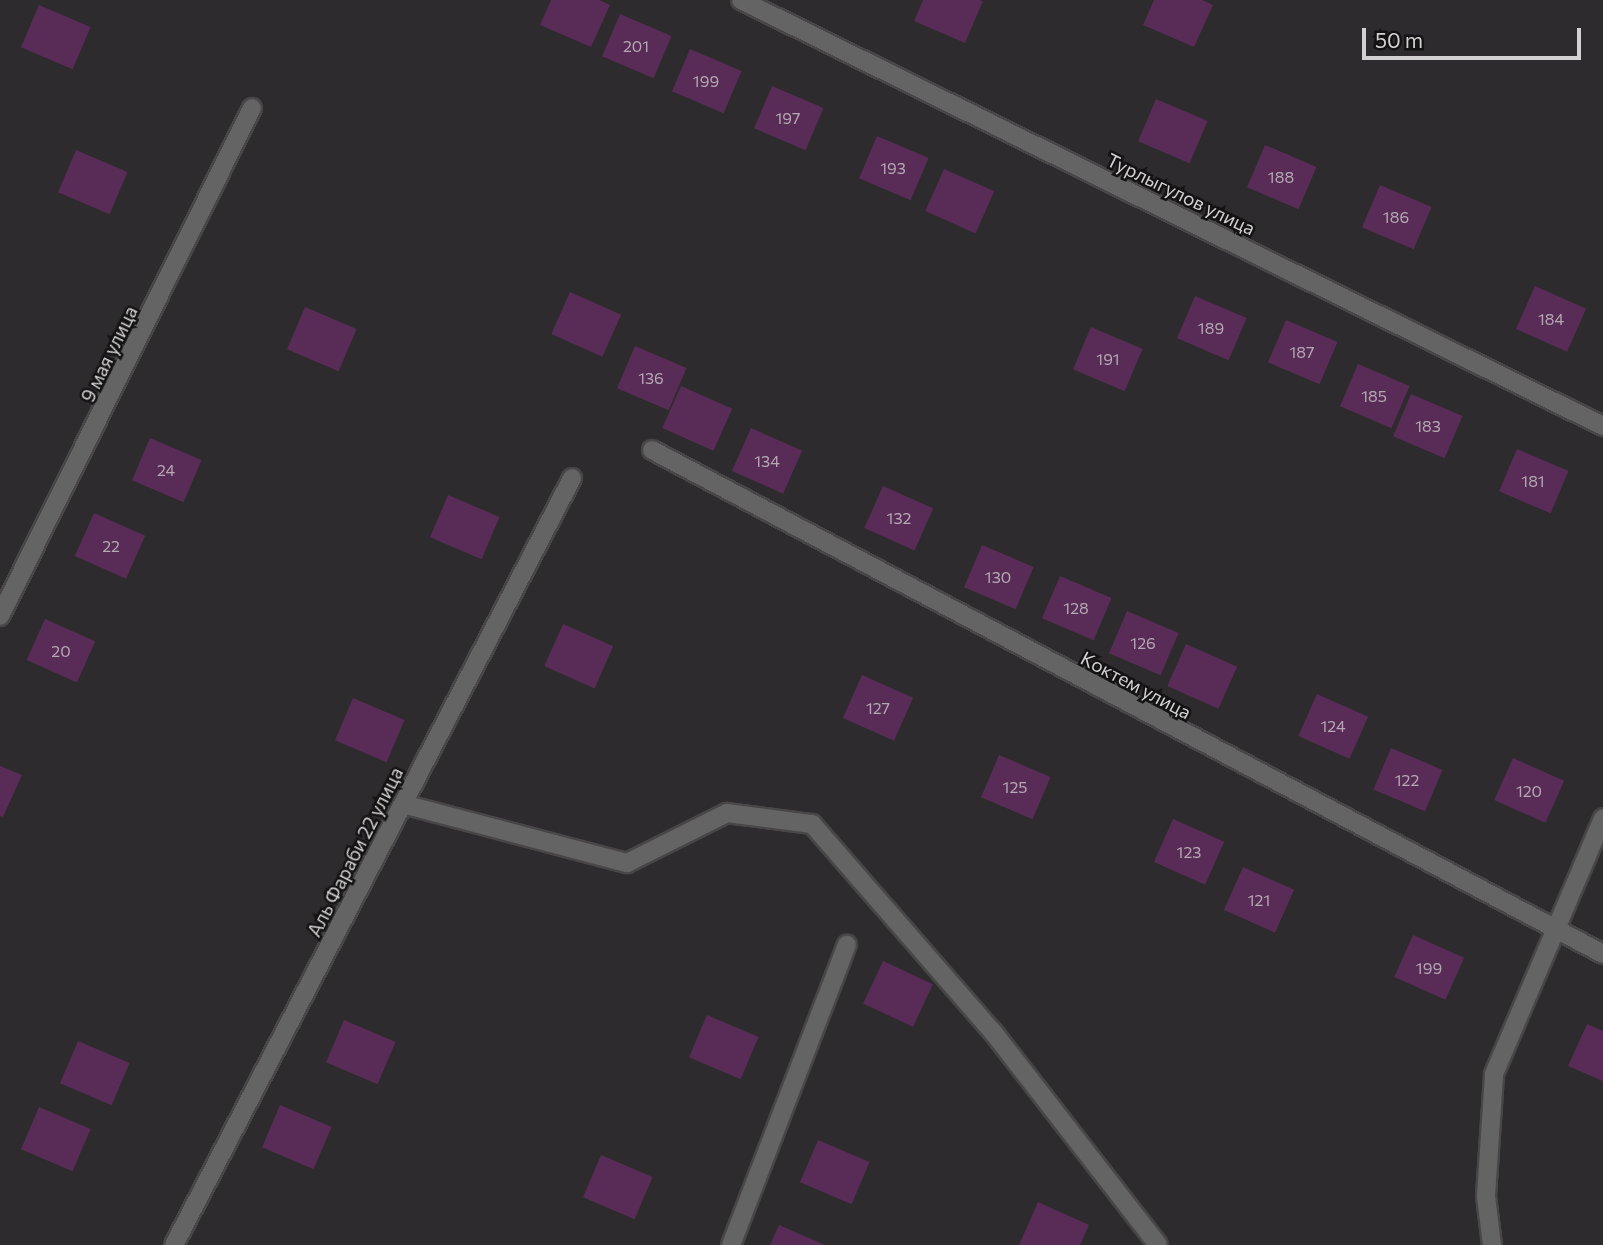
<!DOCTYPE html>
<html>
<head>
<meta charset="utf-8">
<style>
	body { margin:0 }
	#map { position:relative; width:1603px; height:1245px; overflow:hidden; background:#2d2b2d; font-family:Commissioner,sans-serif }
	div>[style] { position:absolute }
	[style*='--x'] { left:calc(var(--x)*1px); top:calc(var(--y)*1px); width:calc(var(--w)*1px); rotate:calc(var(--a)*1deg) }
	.building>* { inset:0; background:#592c57; transform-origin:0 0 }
	.roads { filter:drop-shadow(2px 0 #484647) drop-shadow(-2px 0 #484647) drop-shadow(0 2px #484647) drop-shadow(0 -2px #484647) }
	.minor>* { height:18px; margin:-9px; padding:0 9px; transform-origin:9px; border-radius:9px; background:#656465 }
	span { translate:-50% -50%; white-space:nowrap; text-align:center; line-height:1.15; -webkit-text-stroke:5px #141314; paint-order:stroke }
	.number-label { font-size:16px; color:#b4a8b3 }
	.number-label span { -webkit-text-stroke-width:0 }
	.street-label { font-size:19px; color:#d3d1d2 }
	.scale { position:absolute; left:1362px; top:28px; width:219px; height:32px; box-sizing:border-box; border:4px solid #d3d1d2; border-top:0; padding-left:9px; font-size:21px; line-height:24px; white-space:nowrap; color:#d3d1d2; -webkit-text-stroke:5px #141314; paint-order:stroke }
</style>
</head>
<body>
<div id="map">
	<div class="building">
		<i style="clip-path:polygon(551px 0,599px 0,610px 5px,591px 47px,540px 25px)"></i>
		<i style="clip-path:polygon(923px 0,980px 0,983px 1px,965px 43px,914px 21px)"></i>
		<i style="clip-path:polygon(1154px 0,1202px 0,1213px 5px,1194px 47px,1143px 25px)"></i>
		<i style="left:39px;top:5px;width:56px;height:46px;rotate:23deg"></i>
		<i style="left:620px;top:14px;width:56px;height:46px;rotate:23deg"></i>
		<i style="left:690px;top:49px;width:56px;height:46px;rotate:23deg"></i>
		<i style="left:772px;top:86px;width:56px;height:46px;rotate:23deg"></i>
		<i style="left:1156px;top:99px;width:56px;height:46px;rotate:23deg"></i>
		<i style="left:877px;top:136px;width:56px;height:46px;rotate:23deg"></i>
		<i style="left:1265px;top:145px;width:56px;height:46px;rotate:23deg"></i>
		<i style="left:76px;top:150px;width:56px;height:46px;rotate:23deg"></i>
		<i style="left:944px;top:169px;width:55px;height:46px;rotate:24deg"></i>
		<i style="left:1380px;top:185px;width:56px;height:46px;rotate:23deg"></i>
		<i style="left:1535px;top:286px;width:56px;height:47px;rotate:24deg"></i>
		<i style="left:570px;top:292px;width:56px;height:46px;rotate:24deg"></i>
		<i style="left:1195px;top:296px;width:56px;height:46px;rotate:23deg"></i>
		<i style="left:305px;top:307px;width:56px;height:46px;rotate:23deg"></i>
		<i style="left:1286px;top:320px;width:56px;height:46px;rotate:23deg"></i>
		<i style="left:1091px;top:327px;width:56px;height:46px;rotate:23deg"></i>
		<i style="left:635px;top:346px;width:56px;height:46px;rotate:23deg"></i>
		<i style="left:1358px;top:364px;width:56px;height:46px;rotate:23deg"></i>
		<i style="left:681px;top:386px;width:56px;height:46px;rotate:24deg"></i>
		<i style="left:1411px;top:394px;width:56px;height:46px;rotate:23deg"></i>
		<i style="left:751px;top:428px;width:56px;height:47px;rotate:24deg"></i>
		<i style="left:150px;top:438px;width:56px;height:46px;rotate:23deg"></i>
		<i style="left:1517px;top:449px;width:56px;height:46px;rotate:23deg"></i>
		<i style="left:883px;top:486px;width:55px;height:46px;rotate:24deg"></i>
		<i style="left:448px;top:495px;width:56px;height:46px;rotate:23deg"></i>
		<i style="left:94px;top:513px;width:56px;height:47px;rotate:24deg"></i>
		<i style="left:982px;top:545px;width:56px;height:46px;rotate:23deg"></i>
		<i style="left:1060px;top:576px;width:56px;height:46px;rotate:23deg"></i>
		<i style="left:1127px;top:611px;width:56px;height:46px;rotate:23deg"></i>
		<i style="left:45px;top:619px;width:55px;height:45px;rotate:24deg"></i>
		<i style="left:563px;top:624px;width:55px;height:46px;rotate:24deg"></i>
		<i style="left:1186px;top:644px;width:56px;height:46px;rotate:24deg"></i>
		<i style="left:862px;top:675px;width:56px;height:47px;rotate:24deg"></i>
		<i style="left:1317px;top:694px;width:56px;height:46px;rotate:24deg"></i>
		<i style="left:353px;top:698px;width:56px;height:46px;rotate:23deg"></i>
		<i style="left:1391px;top:748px;width:56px;height:45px;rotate:23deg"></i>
		<i style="left:999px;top:755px;width:56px;height:46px;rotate:23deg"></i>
		<i style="left:1513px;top:758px;width:56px;height:46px;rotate:24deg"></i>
		<i style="clip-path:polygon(0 766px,22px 775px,3px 817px,0 816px)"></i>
		<i style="left:1173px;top:819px;width:56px;height:47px;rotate:24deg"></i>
		<i style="left:1243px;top:867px;width:56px;height:47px;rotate:24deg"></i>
		<i style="left:1413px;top:935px;width:56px;height:46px;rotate:24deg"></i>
		<i style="left:883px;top:961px;width:55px;height:47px;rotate:25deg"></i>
		<i style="left:707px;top:1015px;width:56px;height:46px;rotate:23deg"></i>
		<i style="left:344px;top:1020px;width:56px;height:46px;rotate:23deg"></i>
		<i style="clip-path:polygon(1587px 1024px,1603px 1031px,1603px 1081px,1568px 1066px)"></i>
		<i style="left:78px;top:1041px;width:56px;height:46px;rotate:23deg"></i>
		<i style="left:280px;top:1105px;width:56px;height:46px;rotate:23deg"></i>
		<i style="left:39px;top:1107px;width:56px;height:46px;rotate:23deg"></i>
		<i style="left:818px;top:1140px;width:56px;height:46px;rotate:23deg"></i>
		<i style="left:601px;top:1155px;width:56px;height:46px;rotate:23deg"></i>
		<i style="clip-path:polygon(1038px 1202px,1089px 1225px,1080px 1245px,1019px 1245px)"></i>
		<i style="clip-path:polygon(779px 1225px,825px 1245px,770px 1245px)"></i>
	</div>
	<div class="roads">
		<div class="minor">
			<i style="--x:741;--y:0;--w:962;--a:26.3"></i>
			<i style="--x:652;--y:450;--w:1076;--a:27.92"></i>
			<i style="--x:0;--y:616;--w:567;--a:-63.62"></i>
			<i style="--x:403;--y:804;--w:232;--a:14.8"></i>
			<i style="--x:627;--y:863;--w:112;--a:-26.6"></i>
			<i style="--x:727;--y:813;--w:86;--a:7.4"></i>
			<i style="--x:812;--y:824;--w:276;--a:49"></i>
			<i style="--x:993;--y:1032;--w:269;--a:52.2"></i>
			<i style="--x:174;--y:1245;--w:864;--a:-62.57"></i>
			<i style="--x:731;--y:1245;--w:322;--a:-68.9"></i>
			<i style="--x:1492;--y:1245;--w:49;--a:-97"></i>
			<i style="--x:1486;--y:1196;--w:122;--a:-86.2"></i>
			<i style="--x:1494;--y:1074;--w:278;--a:-66.9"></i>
		</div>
	</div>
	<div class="number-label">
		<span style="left:636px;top:46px">201</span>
		<span style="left:706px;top:81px">199</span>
		<span style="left:788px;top:118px">197</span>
		<span style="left:893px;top:168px">193</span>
		<span style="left:1281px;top:177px">188</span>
		<span style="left:1396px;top:217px">186</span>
		<span style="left:1551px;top:319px">184</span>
		<span style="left:1211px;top:328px">189</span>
		<span style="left:1302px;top:352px">187</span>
		<span style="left:1108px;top:359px">191</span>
		<span style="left:651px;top:378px">136</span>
		<span style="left:1374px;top:396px">185</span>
		<span style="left:1428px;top:426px">183</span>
		<span style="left:767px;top:461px">134</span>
		<span style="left:166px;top:470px">24</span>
		<span style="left:1533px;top:481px">181</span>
		<span style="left:899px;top:518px">132</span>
		<span style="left:111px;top:546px">22</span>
		<span style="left:998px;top:577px">130</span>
		<span style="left:1076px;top:608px">128</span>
		<span style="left:1143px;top:643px">126</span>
		<span style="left:61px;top:651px">20</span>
		<span style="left:878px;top:708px">127</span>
		<span style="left:1333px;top:726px">124</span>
		<span style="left:1407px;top:780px">122</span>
		<span style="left:1015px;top:787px">125</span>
		<span style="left:1529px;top:791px">120</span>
		<span style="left:1189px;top:852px">123</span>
		<span style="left:1259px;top:900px">121</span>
		<span style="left:1429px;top:968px">199</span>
	</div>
	<div class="street-label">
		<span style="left:1181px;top:194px;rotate:26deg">Турлыгулов улица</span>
		<span style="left:109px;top:354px;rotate:-64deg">9 мая улица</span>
		<span style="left:1136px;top:685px;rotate:28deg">Коктем улица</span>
		<span style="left:355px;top:852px;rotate:-63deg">Аль Фараби 22 улица</span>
	</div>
	<div class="scale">50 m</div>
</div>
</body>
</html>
